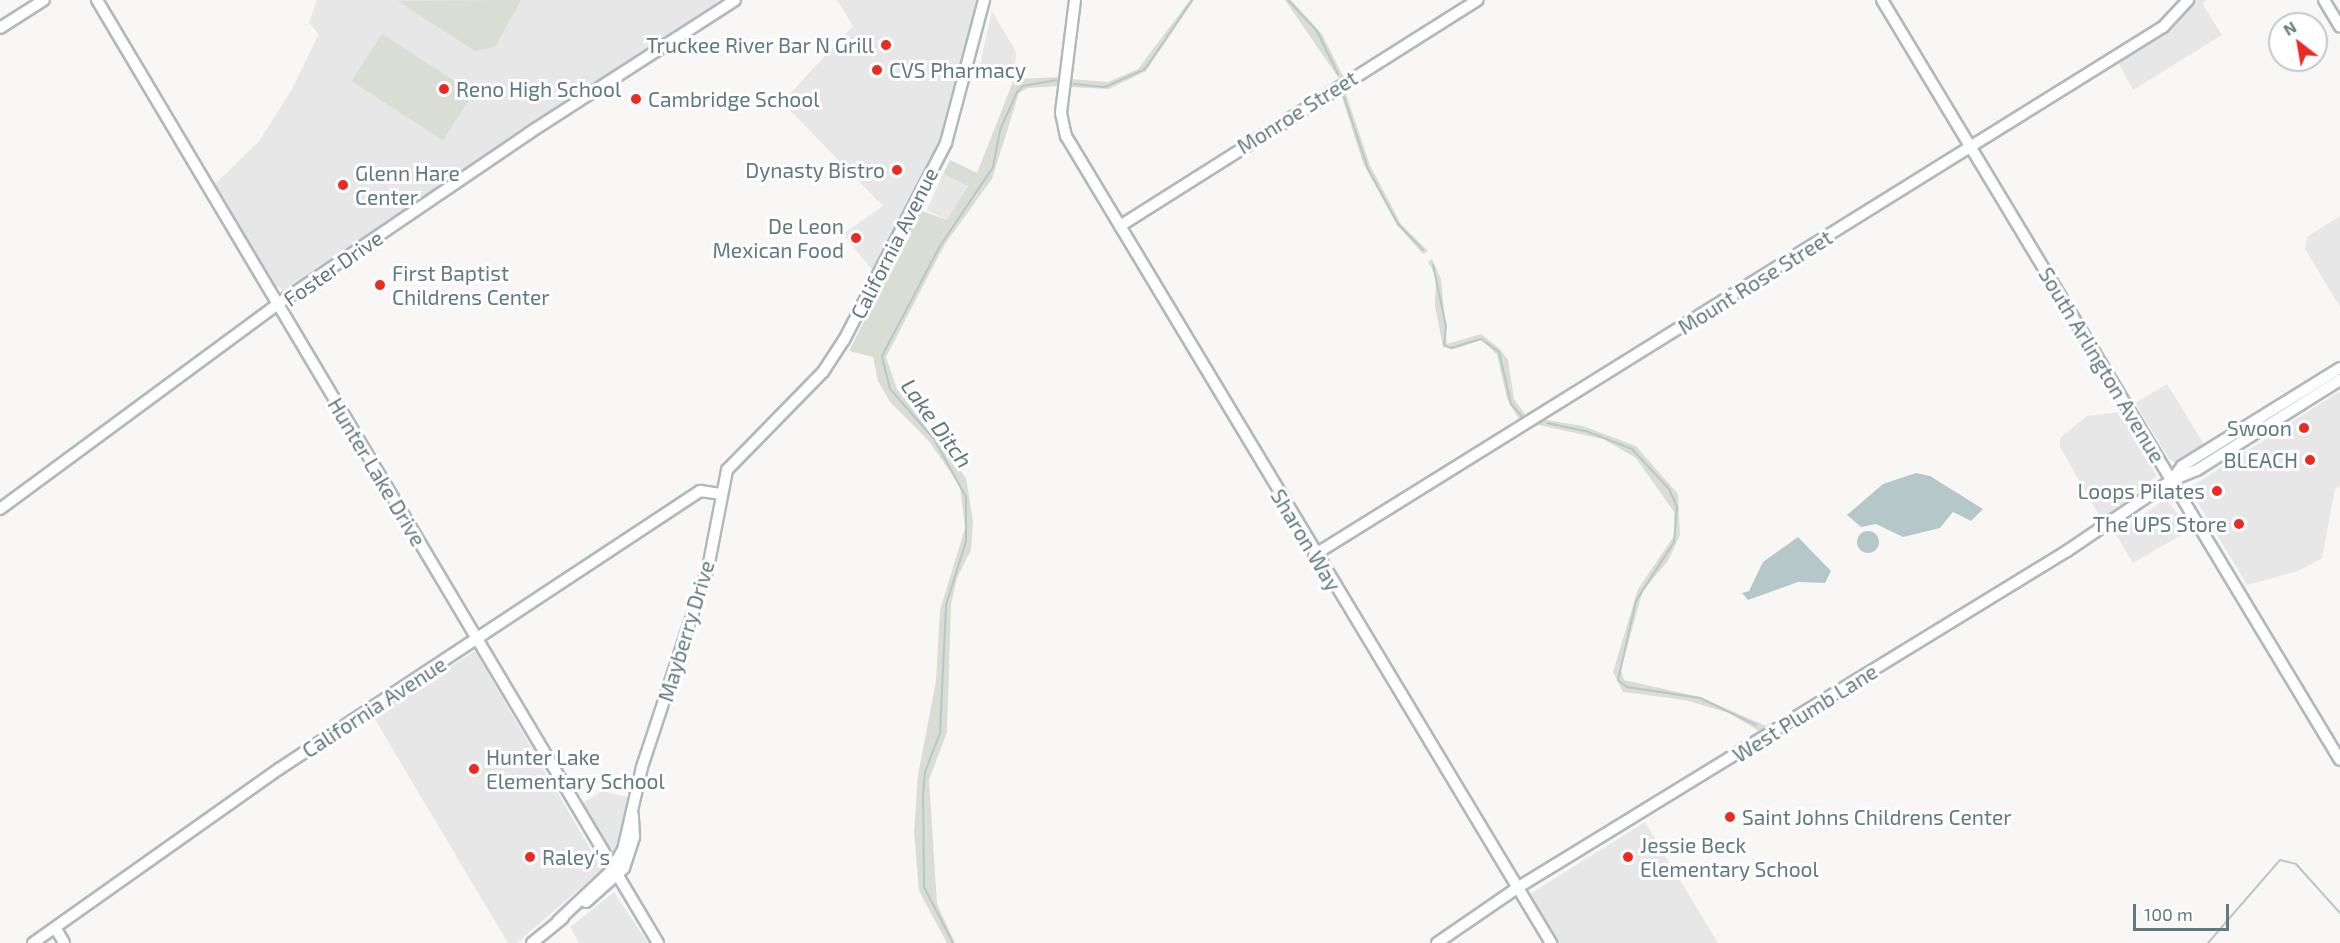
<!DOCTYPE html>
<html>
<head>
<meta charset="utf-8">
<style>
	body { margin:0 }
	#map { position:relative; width:2340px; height:943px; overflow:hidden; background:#f8f7f5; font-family:"Exo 2",sans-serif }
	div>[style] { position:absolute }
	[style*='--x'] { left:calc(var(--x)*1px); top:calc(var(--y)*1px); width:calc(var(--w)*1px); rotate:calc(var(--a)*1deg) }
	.built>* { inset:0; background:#e6e7e6; transform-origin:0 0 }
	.green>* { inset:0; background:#d9ddd4; transform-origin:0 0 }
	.water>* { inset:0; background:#b6c7c9 }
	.round { border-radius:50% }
	.stream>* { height:2px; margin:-1px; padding:0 1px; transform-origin:1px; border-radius:1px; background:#b6c7c9 }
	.roads { filter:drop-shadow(2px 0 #b0b9bc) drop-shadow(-2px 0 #b0b9bc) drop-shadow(0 2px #b0b9bc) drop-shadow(0 -2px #b0b9bc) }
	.secondary>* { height:10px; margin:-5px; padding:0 5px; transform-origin:5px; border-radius:5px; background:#fff }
	.dots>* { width:16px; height:16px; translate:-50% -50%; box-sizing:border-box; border:3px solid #fff; border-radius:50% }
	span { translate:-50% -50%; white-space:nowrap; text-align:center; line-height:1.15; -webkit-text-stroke:6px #fff; paint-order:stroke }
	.poi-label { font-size:21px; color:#617a82 }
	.right { translate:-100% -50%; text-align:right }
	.left { translate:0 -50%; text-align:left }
	.street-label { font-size:21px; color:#617a82 }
	.water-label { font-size:22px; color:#5c797c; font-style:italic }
	.north { position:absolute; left:2268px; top:12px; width:60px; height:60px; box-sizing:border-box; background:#fff; border:2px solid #c0cacd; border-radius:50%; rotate:329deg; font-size:16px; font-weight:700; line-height:24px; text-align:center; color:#617a82 }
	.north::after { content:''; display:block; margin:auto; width:21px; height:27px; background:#ec2a21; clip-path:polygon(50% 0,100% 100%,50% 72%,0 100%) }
	.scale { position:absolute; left:2133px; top:904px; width:96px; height:27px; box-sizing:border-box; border:3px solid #617a82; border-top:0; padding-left:8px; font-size:18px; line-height:21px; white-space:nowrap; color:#617a82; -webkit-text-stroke:4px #fff; paint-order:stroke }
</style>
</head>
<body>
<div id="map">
	<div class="built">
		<i style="clip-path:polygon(317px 0,720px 0,283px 290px,276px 286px,215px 184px,259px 141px,291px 91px,319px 34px,309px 23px)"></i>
		<i style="clip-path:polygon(837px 0,977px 0,939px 140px,873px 271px,843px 234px,883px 206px,782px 102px,853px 26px)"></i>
		<i style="clip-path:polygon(2193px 0,2207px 0,2202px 3px,2222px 35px,2133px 90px,2118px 62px,2170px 28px)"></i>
		<i style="clip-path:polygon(992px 11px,1016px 52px,1014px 79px,979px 69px)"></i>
		<i style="left:943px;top:174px;width:27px;height:40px;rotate:24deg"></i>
		<i style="clip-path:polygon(2340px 216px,2340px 307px,2305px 249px,2307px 237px)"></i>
		<i style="clip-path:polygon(2167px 384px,2205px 446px,2176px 463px,2169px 459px,2135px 403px)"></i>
		<i style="clip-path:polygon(2340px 391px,2340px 485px,2335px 489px,2322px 558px,2298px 571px,2247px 585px,2189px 488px)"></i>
		<i style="clip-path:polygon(2120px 412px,2157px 476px,2102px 520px,2060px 447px,2060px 438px,2087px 416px)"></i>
		<i style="clip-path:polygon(2166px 499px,2190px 530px,2133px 563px,2115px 533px)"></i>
		<i style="clip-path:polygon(475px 651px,602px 869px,517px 943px,508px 943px,373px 716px)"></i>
		<i style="clip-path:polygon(602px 791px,627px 797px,620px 845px,613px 851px,579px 805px)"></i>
		<i style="clip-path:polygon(1645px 822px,1718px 943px,1558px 943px,1530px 894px)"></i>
		<i style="clip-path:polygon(614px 892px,648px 943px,579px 943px,570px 927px)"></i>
	</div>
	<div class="green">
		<i style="clip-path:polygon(521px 0,495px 47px,475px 51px,398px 1px)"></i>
		<i style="clip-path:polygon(1190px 0,1194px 0,1146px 71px,1109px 89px,1070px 87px,1071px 79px,1108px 82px,1138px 69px)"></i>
		<i style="clip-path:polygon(1285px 0,1291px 0,1322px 34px,1344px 78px,1340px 80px)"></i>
		<i style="left:382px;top:34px;width:109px;height:56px;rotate:33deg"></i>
		<i style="clip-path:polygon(1061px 77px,1060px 86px,1028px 88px,1019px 93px,992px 179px,945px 244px,886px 357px,897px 389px,966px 478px,973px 521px,971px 550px,957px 578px,951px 605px,947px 732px,929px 780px,937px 904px,955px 943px,947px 943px,919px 891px,914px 832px,918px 775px,936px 681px,940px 610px,965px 528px,960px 486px,928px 440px,890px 402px,878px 381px,873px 357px,849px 351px,920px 210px,947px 220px,968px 186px,943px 174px,950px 160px,977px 173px,1014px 79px)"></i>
		<i style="clip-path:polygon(1344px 88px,1370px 165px,1401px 224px,1428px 251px,1423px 254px,1397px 225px,1363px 163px,1340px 91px)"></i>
		<i style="clip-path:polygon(1432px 259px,1441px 279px,1447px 344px,1481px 334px,1500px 349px,1508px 360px,1514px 399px,1527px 417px,1520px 421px,1507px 399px,1497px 355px,1482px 340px,1454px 349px,1443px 347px,1435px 306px,1436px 276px,1428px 262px)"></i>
		<i style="clip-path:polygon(1541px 419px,1583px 426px,1636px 446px,1678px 494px,1680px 535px,1668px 561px,1643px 590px,1621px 669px,1624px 680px,1700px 697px,1766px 726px,1759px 731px,1729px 713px,1685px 700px,1623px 692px,1613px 672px,1638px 589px,1674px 536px,1674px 512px,1636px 458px,1603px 439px,1534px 424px)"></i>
	</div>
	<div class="water">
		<i style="clip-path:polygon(1916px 473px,1930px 476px,1983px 509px,1971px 521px,1953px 512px,1940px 528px,1903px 537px,1876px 524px,1861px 527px,1847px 515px,1883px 484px)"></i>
		<i class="round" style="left:1857px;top:531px;width:22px;height:22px"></i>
		<i style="clip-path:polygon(1798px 537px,1831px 571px,1825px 583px,1798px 582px,1748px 600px,1742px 593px,1749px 591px,1763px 562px)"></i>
	</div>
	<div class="stream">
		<i style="--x:1288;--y:0;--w:42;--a:46.9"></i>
		<i style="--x:1317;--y:31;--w:48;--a:64"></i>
		<i style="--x:1074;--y:84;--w:31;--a:6"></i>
		<i style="--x:1105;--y:87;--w:44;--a:-24.2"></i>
		<i style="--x:1145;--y:69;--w:83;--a:-55.7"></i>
		<i style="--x:1344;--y:97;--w:76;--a:71.6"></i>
		<i style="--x:1368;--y:169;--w:63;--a:61.4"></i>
		<i style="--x:1398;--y:224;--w:36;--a:46"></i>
		<i style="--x:1433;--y:265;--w:62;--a:78"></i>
		<i style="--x:1446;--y:326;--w:19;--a:96"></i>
		<i style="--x:1444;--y:345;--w:8;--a:23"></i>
		<i style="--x:1451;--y:348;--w:31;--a:-17"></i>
		<i style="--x:1481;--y:339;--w:22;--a:36"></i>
		<i style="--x:1499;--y:352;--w:53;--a:77"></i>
		<i style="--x:1511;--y:404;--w:18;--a:49"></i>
		<i style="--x:1547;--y:423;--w:40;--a:12"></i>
		<i style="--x:1586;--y:431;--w:49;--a:21.4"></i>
		<i style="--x:1632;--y:449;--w:54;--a:47.2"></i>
		<i style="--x:1669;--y:489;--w:20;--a:66"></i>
		<i style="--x:1677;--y:507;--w:35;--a:95"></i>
		<i style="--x:1674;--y:542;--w:70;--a:122.8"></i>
		<i style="--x:1636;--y:601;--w:81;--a:102.8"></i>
		<i style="--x:1618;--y:680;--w:11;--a:38"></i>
		<i style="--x:1627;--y:687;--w:74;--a:8.6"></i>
		<i style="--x:1700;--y:698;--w:62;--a:25.7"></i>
		<i style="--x:953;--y:943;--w:63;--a:-117.4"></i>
		<i style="--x:924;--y:887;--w:92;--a:-90.6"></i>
		<i style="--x:923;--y:795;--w:23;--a:-85"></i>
		<i style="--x:925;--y:772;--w:42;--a:-69"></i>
		<i style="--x:940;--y:733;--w:128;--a:-87.3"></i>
		<i style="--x:946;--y:605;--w:67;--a:-72.6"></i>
		<i style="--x:966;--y:541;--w:44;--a:-90"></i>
		<i style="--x:966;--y:497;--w:66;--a:-118.9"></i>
		<i style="--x:934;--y:439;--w:67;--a:-131.3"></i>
		<i style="--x:890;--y:389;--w:34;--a:-104"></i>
		<i style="--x:882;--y:356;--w:124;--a:-62.2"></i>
		<i style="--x:940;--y:246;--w:95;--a:-56.1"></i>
		<i style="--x:993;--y:167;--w:38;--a:-79"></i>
		<i style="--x:1000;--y:130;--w:42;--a:-65.9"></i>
		<i style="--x:1017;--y:92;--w:8;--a:-45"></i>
		<i style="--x:1023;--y:86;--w:34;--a:-10"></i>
		<i style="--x:2208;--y:943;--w:110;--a:-49.1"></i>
		<i style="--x:2280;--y:860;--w:16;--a:14"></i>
		<i style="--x:2296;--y:864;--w:66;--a:48.1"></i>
	</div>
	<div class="roads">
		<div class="secondary">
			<i style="--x:97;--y:0;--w:1097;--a:59.25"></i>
			<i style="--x:1075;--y:0;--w:114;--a:97.1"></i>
			<i style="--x:1061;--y:113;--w:24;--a:78"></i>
			<i style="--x:1066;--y:136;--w:942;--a:58.99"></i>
			<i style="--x:1882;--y:0;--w:887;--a:58.93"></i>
			<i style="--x:2324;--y:0;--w:31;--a:59"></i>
			<i style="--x:0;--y:28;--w:52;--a:-32.5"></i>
			<i style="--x:1120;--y:226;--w:423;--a:-32.3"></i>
			<i style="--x:2172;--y:480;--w:17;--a:-54"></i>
			<i style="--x:2182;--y:466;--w:186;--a:-31.8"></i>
			<i style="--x:0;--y:509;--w:358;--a:-36.4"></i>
			<i style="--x:288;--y:297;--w:292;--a:-34.2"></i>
			<i style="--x:529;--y:133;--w:245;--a:-32.8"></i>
			<i style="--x:1314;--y:555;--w:1000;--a:-31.88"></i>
			<i style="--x:2163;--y:27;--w:37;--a:-47"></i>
			<i style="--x:586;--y:902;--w:51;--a:-41.8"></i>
			<i style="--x:624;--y:868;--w:33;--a:-72"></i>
			<i style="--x:634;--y:837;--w:22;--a:-93"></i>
			<i style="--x:558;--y:921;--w:70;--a:-43.3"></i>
			<i style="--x:609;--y:873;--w:27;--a:-59"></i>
			<i style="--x:623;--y:850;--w:85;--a:-77.1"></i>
			<i style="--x:642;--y:767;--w:210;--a:-71.7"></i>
			<i style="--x:708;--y:568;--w:100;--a:-79"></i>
			<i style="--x:727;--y:470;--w:137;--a:-45.6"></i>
			<i style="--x:823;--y:372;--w:38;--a:-57"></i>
			<i style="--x:844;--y:340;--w:222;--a:-62.6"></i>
			<i style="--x:946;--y:143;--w:148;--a:-75.1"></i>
			<i style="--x:56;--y:929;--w:16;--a:60"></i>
			<i style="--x:33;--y:943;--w:301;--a:-35.3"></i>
			<i style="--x:279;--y:769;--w:505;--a:-33.44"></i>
			<i style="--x:700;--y:491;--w:21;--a:8"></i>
			<i style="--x:532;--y:943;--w:40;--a:-39"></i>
			<i style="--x:1437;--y:943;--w:97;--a:-34.5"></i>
			<i style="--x:1517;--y:888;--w:645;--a:-31.5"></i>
			<i style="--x:2067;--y:551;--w:127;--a:-34.1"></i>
			<i style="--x:2172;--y:480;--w:27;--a:-22"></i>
			<i style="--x:2197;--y:470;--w:169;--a:-32.2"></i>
		</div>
	</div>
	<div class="dots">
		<i style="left:886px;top:45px;background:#ec2a21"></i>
		<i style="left:877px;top:70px;background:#ec2a21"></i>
		<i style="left:444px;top:89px;background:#ec2a21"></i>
		<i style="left:636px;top:99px;background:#ec2a21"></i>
		<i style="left:897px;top:170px;background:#ec2a21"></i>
		<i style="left:343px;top:185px;background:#ec2a21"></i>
		<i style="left:856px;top:238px;background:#ec2a21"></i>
		<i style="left:380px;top:285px;background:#ec2a21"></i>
		<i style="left:2304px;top:428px;background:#ec2a21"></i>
		<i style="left:2310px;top:460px;background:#ec2a21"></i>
		<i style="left:2217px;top:491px;background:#ec2a21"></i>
		<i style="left:2239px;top:524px;background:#ec2a21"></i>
		<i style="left:474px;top:769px;background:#ec2a21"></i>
		<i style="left:1730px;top:817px;background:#ec2a21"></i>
		<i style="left:530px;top:857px;background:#ec2a21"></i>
		<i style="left:1628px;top:857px;background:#ec2a21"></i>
	</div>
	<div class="poi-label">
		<span class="right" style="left:874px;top:45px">Truckee River Bar N Grill</span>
		<span class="left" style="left:889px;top:70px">CVS Pharmacy</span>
		<span class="left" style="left:456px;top:89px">Reno High School</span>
		<span class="left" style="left:648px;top:99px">Cambridge School</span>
		<span class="right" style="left:885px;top:170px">Dynasty Bistro</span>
		<span class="left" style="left:355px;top:185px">Glenn Hare<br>Center</span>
		<span class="right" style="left:844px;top:238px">De Leon<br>Mexican Food</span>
		<span class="left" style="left:392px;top:285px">First Baptist<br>Childrens Center</span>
		<span class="right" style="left:2292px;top:428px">Swoon</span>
		<span class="right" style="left:2298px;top:460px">BLEACH</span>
		<span class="right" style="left:2205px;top:491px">Loops Pilates</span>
		<span class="right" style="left:2227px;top:524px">The UPS Store</span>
		<span class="left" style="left:486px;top:769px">Hunter Lake<br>Elementary School</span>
		<span class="left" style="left:1742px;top:817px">Saint Johns Childrens Center</span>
		<span class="left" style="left:1640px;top:857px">Jessie Beck<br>Elementary School</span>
		<span class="left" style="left:542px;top:857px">Raley's</span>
	</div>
	<div class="street-label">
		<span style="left:1297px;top:112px;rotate:-32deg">Monroe Street</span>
		<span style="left:894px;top:243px;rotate:-63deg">California Avenue</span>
		<span style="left:333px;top:268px;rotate:-35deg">Foster Drive</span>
		<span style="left:1755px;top:282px;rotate:-32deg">Mount Rose Street</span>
		<span style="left:2102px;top:365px;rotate:59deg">South Arlington Avenue</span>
		<span style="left:377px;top:472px;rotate:59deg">Hunter Lake Drive</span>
		<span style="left:1306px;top:540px;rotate:59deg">Sharon Way</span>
		<span style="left:686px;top:631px;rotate:-73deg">Mayberry Drive</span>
		<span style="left:374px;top:707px;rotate:-33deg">California Avenue</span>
		<span style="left:1805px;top:713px;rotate:-32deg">West Plumb Lane</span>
	</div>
	<div class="water-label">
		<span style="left:937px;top:423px;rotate:54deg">Lake Ditch</span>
	</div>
	<div class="north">N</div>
	<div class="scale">100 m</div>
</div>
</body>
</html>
